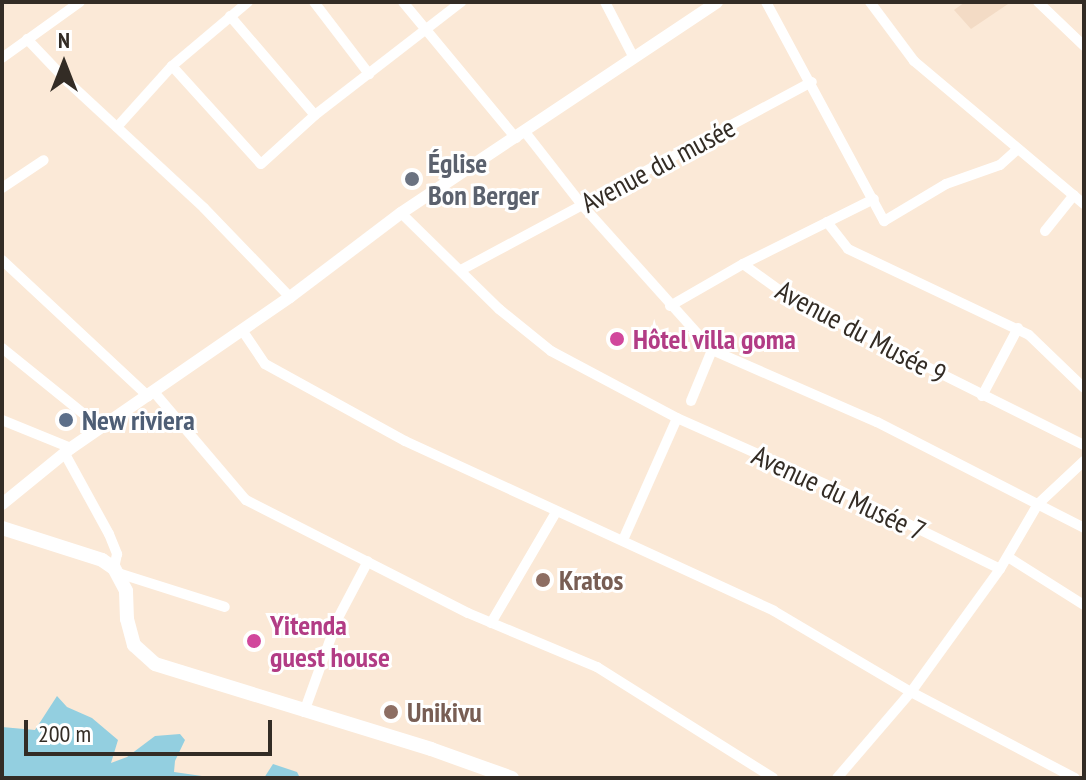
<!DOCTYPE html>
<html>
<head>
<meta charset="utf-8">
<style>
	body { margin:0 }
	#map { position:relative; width:1086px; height:780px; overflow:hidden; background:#fbe9d7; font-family:"PT Sans Narrow",sans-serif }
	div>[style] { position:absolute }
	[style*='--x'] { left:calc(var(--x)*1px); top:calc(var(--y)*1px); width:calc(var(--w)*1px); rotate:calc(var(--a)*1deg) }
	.built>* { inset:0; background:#f3dbc5 }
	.water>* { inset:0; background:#93cfe0 }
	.minor>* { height:10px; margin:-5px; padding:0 5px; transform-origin:5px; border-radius:5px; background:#fff }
	.tertiary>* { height:12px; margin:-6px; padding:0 6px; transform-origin:6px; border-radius:6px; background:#fff }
	.secondary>* { height:14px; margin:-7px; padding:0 7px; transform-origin:7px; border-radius:7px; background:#fff }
	.dots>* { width:22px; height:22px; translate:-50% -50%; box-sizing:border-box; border:4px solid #fff; border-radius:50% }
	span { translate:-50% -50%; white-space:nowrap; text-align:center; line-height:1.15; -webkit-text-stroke:6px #fff; paint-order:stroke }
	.worship-label { font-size:28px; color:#5b616d; font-weight:700 }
	.left { translate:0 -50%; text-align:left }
	.street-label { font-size:28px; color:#332c25 }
	.hotel-label { font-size:28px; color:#b23c85; font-weight:700 }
	.service-label { font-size:28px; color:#4e5e75; font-weight:700 }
	.education-label { font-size:28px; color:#785e54; font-weight:700 }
	.frame { position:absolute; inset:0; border:4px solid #332c25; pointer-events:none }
	.north { position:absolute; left:24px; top:24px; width:80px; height:80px; -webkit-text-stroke:6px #fff; paint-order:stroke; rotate:0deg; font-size:22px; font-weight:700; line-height:32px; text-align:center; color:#332c25 }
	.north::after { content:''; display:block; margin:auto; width:28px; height:36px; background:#332c25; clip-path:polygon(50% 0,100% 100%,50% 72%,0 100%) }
	.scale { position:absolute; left:24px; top:720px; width:248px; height:36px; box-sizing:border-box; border:4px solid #332c25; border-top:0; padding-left:10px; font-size:24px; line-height:28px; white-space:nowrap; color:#332c25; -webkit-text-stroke:6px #fff; paint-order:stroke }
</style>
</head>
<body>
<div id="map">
	<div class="built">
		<i style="clip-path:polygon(965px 2px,1011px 2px,971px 29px,954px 10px)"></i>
	</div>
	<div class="water">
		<i style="clip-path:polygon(57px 696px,67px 707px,92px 718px,118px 740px,111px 763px,127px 757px,155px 736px,180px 734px,185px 740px,175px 761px,174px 772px,216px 778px,2px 778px,2px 727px,35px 730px)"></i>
		<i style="clip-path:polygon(273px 764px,297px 772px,300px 778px,264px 778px)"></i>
	</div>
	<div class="minor">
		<i style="--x:314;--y:2;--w:91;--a:52.6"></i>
		<i style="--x:403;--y:2;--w:177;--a:50.3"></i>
		<i style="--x:605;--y:2;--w:63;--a:62.6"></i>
		<i style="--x:766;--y:2;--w:249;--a:61.7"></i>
		<i style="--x:884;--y:221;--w:72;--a:-30.8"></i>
		<i style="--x:946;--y:184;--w:57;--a:-19.4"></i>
		<i style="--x:1000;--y:165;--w:24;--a:-42"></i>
		<i style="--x:870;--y:2;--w:74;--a:53.3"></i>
		<i style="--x:914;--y:61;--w:222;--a:40.1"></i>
		<i style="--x:1038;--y:2;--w:64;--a:43.7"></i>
		<i style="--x:230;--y:16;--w:130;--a:49.4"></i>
		<i style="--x:27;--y:39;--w:59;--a:46.4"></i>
		<i style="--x:68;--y:82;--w:185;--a:42.8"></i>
		<i style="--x:204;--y:208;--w:124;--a:46"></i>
		<i style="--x:2;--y:58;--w:96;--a:-35.7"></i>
		<i style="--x:172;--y:66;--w:132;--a:47.8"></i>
		<i style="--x:261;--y:164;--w:73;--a:-42.2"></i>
		<i style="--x:315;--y:115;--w:185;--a:-37.7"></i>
		<i style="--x:117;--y:127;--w:82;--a:-48"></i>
		<i style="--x:172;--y:66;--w:99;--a:-40.1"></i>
		<i style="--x:525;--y:132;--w:93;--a:52"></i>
		<i style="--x:582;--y:205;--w:195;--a:48.1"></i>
		<i style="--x:712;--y:350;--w:180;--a:23.6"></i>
		<i style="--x:877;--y:422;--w:233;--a:27.1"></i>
		<i style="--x:2;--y:188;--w:50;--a:-33.7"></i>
		<i style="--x:401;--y:213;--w:137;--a:44.4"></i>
		<i style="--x:499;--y:309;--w:67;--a:38.9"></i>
		<i style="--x:551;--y:351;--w:143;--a:28"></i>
		<i style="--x:677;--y:418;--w:177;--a:24"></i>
		<i style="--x:839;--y:490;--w:179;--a:26.1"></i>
		<i style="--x:827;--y:222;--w:34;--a:52"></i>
		<i style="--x:848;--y:249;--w:200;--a:25.4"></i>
		<i style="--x:1029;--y:335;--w:76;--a:43.9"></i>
		<i style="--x:1045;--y:231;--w:46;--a:-51.1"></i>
		<i style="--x:2;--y:260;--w:200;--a:43"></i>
		<i style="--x:743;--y:264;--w:62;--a:35.8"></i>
		<i style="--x:793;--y:300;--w:325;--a:26.5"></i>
		<i style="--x:461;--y:270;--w:398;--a:-28.2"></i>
		<i style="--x:670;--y:306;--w:84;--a:-29.9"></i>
		<i style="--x:743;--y:264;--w:146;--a:-26.4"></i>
		<i style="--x:242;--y:330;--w:41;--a:55.9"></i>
		<i style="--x:265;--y:364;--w:160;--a:28.8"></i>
		<i style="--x:405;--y:441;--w:406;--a:24.7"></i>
		<i style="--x:774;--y:611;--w:159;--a:30.6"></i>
		<i style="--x:911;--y:692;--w:185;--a:27.7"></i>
		<i style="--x:2;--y:348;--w:127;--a:38.9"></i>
		<i style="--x:154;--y:392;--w:142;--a:49.6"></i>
		<i style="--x:246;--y:500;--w:249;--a:27"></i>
		<i style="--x:468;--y:613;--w:140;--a:22.7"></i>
		<i style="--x:597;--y:667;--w:208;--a:32.2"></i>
		<i style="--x:982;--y:396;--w:77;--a:-62.1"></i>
		<i style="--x:691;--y:401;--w:55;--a:-67.6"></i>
		<i style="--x:2;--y:420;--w:74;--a:22.1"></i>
		<i style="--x:65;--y:454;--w:91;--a:61.2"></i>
		<i style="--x:109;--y:534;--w:22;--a:68"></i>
		<i style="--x:117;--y:554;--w:14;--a:102"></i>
		<i style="--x:623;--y:540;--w:133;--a:-66.1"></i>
		<i style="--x:1008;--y:557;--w:90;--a:32.3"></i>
		<i style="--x:118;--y:573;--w:112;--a:17.6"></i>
		<i style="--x:491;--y:623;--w:129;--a:-59.6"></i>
		<i style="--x:304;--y:712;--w:100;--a:-70.1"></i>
		<i style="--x:338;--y:618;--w:64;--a:-62.2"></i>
		<i style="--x:837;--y:778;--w:113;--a:-49.3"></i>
		<i style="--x:911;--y:692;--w:152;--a:-54.1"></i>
		<i style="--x:1000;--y:569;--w:75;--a:-59.7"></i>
		<i style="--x:1038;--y:504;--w:63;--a:-43.1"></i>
	</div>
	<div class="tertiary">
		<i style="--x:2;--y:504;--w:89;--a:-39.1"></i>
		<i style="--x:71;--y:448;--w:266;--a:-34.6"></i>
		<i style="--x:290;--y:297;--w:139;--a:-37.1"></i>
		<i style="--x:401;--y:213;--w:380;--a:-33.7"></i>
	</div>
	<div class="secondary">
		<i style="--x:2;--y:528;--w:105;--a:17.7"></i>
		<i style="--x:102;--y:560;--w:14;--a:34"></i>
		<i style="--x:114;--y:568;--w:26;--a:62"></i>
		<i style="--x:126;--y:591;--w:28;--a:88"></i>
		<i style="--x:127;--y:619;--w:27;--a:75"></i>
		<i style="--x:134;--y:645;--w:28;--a:42"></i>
		<i style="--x:155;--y:664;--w:289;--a:17.1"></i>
		<i style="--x:431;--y:749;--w:86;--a:19.7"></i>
	</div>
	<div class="dots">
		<i style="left:412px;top:179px;background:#6b7280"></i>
		<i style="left:617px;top:339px;background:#d1479c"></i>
		<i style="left:66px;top:420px;background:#5c6f8a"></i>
		<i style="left:543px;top:580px;background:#8d6e63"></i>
		<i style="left:254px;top:641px;background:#d1479c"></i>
		<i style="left:391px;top:712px;background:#8d6e63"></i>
	</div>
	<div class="worship-label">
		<span class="left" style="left:428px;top:179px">Église<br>Bon Berger</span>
	</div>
	<div class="street-label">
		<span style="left:658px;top:165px;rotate:-28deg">Avenue du musée</span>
		<span style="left:861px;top:332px;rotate:28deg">Avenue du Musée 9</span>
		<span style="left:839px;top:493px;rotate:25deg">Avenue du Musée 7</span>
	</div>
	<div class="hotel-label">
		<span class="left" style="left:633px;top:339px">Hôtel villa goma</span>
		<span class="left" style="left:270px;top:641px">Yitenda<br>guest house</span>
	</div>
	<div class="service-label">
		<span class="left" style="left:82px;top:420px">New riviera</span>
	</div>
	<div class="education-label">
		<span class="left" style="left:559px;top:580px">Kratos</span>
		<span class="left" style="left:407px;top:712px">Unikivu</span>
	</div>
	<div class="frame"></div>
	<div class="north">N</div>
	<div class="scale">200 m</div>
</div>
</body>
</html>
